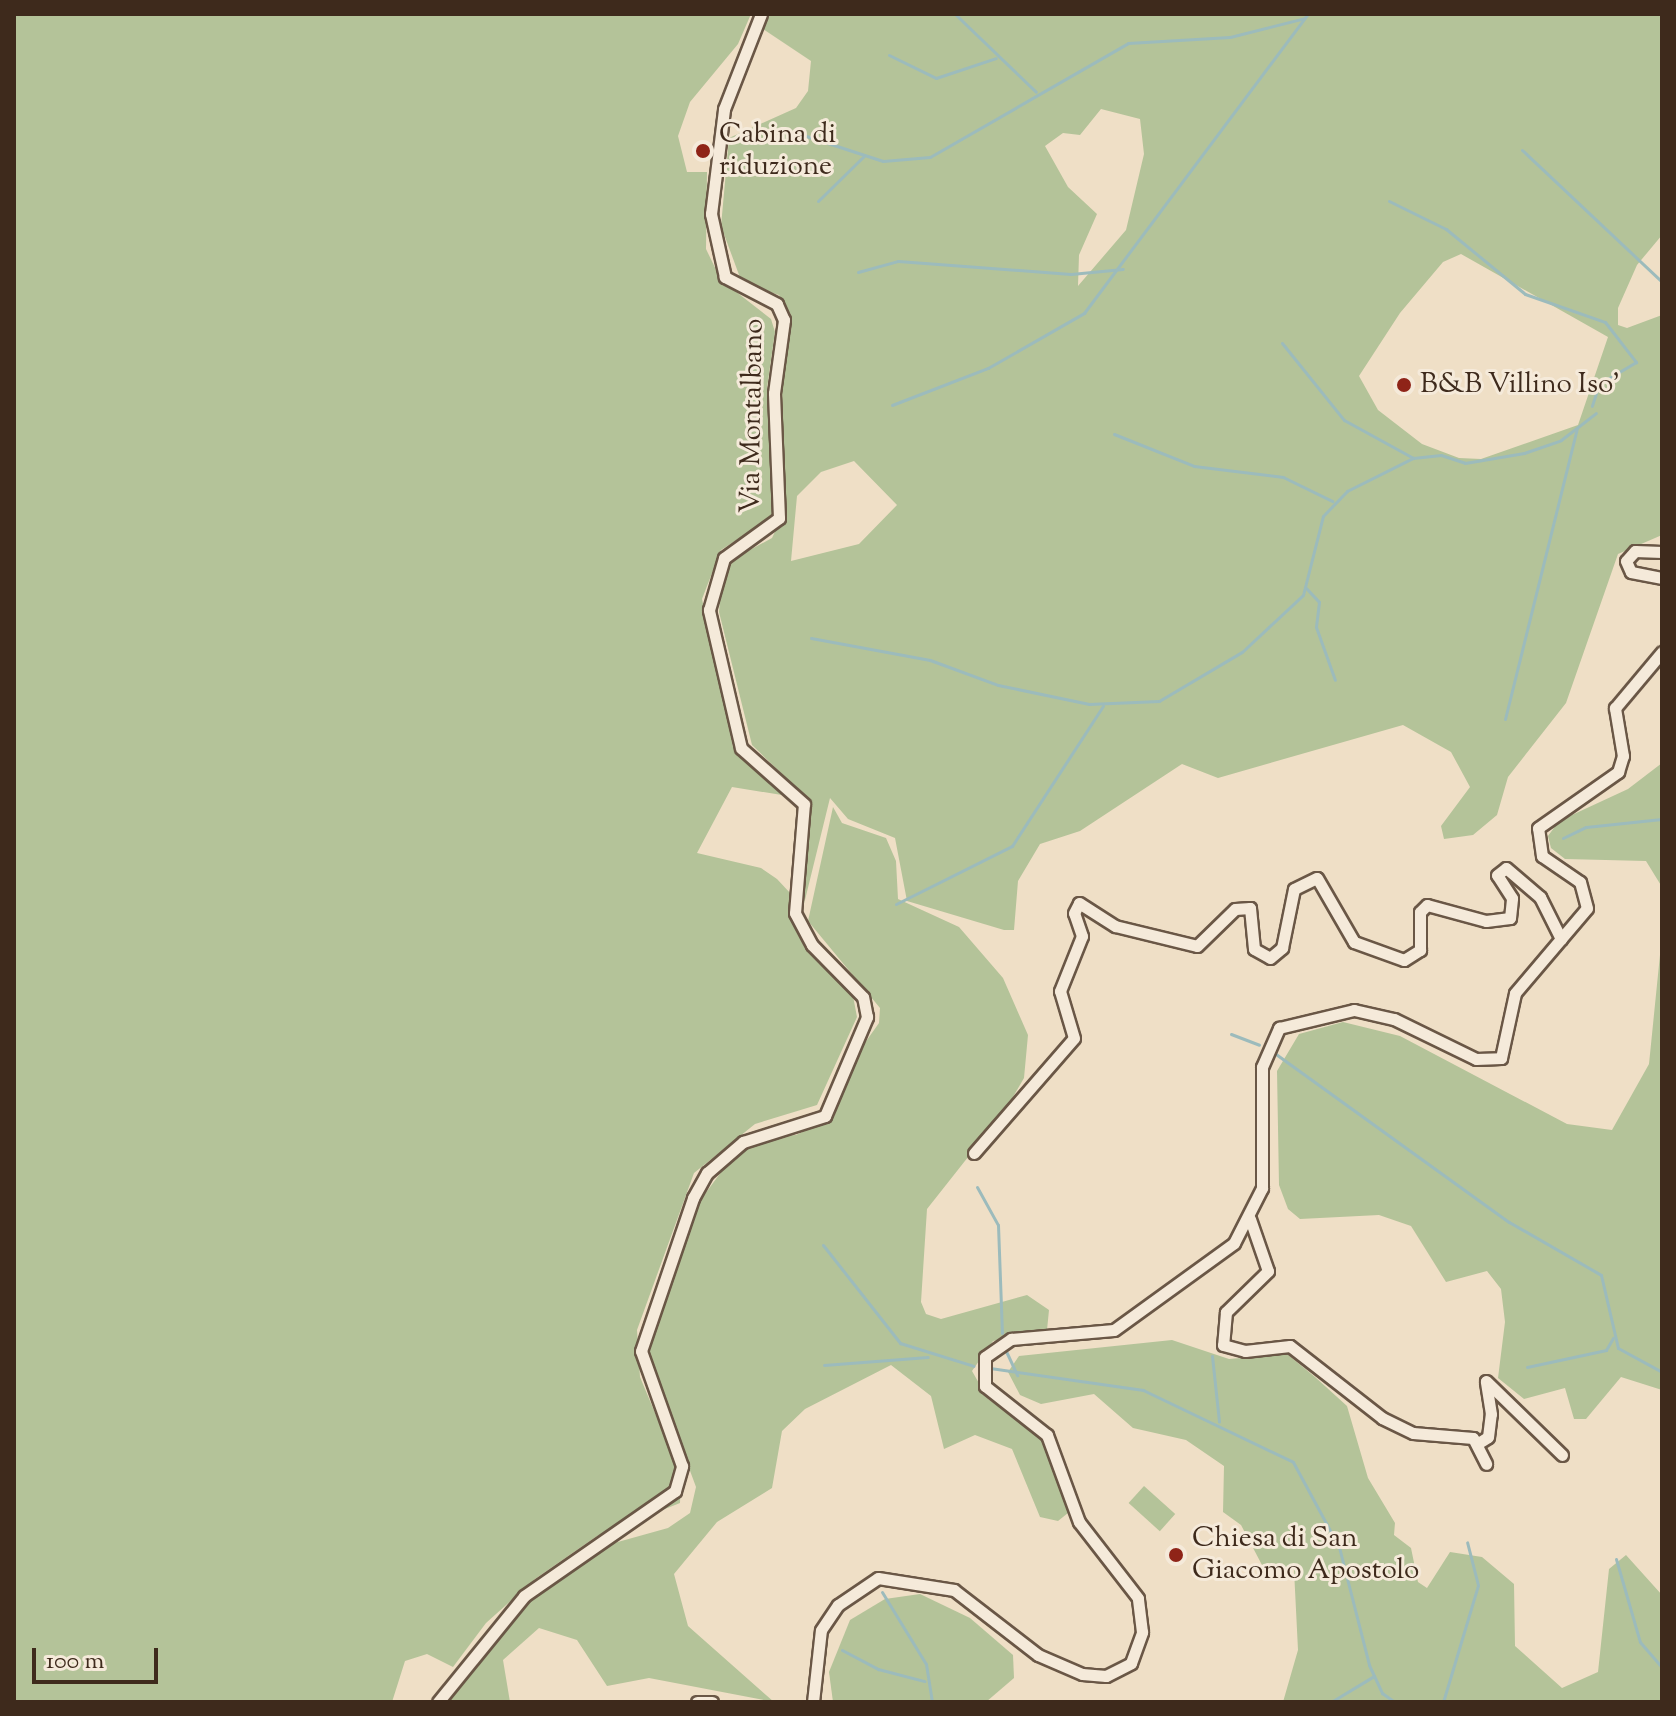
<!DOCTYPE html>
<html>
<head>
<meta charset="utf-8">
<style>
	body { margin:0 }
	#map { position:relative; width:1676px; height:1716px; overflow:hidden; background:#efdfc6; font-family:"Sorts Mill Goudy",serif }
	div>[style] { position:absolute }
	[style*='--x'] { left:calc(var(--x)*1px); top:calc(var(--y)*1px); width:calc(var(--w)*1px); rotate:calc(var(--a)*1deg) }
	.green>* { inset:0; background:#b4c399; transform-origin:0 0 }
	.stream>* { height:3px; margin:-1.5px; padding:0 1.5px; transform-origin:1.5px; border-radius:1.5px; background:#9cbbbc }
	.roads { filter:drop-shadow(2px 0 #6a5746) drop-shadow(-2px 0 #6a5746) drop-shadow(0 2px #6a5746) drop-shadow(0 -2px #6a5746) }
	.minor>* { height:11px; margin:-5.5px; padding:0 5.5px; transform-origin:5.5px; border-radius:5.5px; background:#f5eada }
	.dots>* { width:22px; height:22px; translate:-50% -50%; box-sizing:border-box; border:4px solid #f5eada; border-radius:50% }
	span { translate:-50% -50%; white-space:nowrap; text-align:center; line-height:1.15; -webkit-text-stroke:6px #f5eada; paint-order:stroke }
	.poi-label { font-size:28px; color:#3e2a1c }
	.left { translate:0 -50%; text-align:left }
	.street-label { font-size:28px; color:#3e2a1c }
	.frame { position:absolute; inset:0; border:16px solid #3e2a1c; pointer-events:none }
	.scale { position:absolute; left:32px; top:1648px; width:126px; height:36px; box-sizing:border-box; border:4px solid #3e2a1c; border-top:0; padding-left:10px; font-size:24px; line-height:28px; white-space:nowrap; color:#3e2a1c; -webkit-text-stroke:6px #f5eada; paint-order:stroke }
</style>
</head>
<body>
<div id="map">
	<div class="green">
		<i style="clip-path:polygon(14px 14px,751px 14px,738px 44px,690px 102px,678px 136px,687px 172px,707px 172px,706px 249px,721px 280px,771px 319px,775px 332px,767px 388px,773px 516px,721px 550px,702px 599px,733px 747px,788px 796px,732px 787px,697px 853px,761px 868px,777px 879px,791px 894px,809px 950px,853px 996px,857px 1017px,817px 1105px,755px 1124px,694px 1173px,637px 1330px,640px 1377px,681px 1475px,680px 1503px,597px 1536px,535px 1579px,486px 1623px,453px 1667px,427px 1654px,405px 1661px,392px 1702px,14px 1702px)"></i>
		<i style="clip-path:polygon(evenodd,770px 14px,1662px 14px,1662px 235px,1637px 265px,1618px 308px,1618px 325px,1627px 328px,1662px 315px,1662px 535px,1618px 554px,1566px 703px,1508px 777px,1497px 815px,1473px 835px,1444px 839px,1441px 826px,1470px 787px,1451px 752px,1403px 725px,1218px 778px,1182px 764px,1080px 831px,1040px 844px,1018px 881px,1014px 930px,1004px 930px,907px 901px,895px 838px,848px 819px,830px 798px,804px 904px,811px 802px,752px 745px,719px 612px,722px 577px,735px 558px,772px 538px,783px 515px,782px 384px,791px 315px,779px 295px,742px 283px,721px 226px,729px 138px,796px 108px,808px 91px,811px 61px,763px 29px,770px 14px,1101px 109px,1140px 119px,1144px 154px,1126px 230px,1078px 286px,1079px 255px,1097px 214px,1068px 187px,1045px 146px,1063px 133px,1080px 135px,1101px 109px,770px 14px,1461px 254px,1608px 337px,1578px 425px,1481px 459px,1459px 458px,1422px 444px,1378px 410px,1359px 376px,1400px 313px,1443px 262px,1461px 254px,770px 14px,854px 461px,897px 505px,859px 544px,791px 561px,797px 496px,821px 472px,854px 461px)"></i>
		<i style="clip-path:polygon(1662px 763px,1662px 887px,1646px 861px,1565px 859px,1551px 848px,1548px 836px,1559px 821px,1628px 789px)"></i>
		<i style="clip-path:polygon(833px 807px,842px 823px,886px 838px,896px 861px,898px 899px,959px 927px,1003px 978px,1028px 1035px,1024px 1078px,1006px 1109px,927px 1209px,921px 1302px,926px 1314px,941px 1319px,1027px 1295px,1049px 1310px,1047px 1330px,993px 1341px,972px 1371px,988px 1399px,1042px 1437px,1068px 1513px,1058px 1521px,1040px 1517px,1012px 1449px,975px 1435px,944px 1449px,931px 1396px,891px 1365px,805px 1409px,782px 1431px,772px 1488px,717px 1522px,674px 1574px,688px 1626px,774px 1702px,649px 1678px,607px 1686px,577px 1640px,539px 1628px,503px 1660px,510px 1702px,446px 1702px,531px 1598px,607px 1545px,668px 1528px,690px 1513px,696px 1487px,651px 1365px,649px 1341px,699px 1202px,730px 1160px,764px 1137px,796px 1135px,834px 1117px,857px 1054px,879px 1023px,880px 1008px,808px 921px)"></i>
		<i style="clip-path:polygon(1662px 935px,1662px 1390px,1621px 1377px,1586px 1419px,1574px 1419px,1565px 1388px,1524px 1399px,1498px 1378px,1505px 1322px,1501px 1289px,1487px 1271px,1446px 1282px,1411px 1226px,1379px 1215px,1300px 1219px,1288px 1209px,1279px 1185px,1277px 1071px,1299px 1034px,1343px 1022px,1400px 1036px,1567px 1124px,1612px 1130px,1649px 1064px)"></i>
		<i style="clip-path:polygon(1172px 1340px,1229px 1359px,1287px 1354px,1315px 1377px,1347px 1406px,1368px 1478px,1395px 1523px,1394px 1535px,1411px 1548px,1418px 1582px,1427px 1588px,1450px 1552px,1482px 1557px,1514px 1584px,1515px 1646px,1562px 1688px,1598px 1672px,1609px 1569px,1626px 1555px,1662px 1595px,1662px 1702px,1283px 1702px,1298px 1650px,1294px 1570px,1262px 1565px,1241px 1525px,1223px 1512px,1224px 1466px,1186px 1440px,1133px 1428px,1094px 1394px,1041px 1404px,1020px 1395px,1008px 1372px,1019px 1356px)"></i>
		<i style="left:1144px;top:1486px;width:42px;height:23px;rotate:42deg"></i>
		<i style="clip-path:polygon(920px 1594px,970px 1618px,1013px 1655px,1014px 1678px,986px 1702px,833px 1702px,829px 1672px,850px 1620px,885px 1599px)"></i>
	</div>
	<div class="stream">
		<i style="--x:955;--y:14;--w:112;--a:43.9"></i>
		<i style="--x:889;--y:55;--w:52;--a:26.1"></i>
		<i style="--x:936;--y:78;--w:63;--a:-18.4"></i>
		<i style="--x:803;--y:135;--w:84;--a:18"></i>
		<i style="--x:883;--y:161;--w:47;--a:-4.9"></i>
		<i style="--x:930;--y:157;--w:228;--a:-29.9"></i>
		<i style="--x:1128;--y:43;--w:102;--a:-3.4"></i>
		<i style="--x:1230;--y:37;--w:77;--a:-14.2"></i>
		<i style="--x:1522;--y:150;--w:192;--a:43.3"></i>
		<i style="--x:818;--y:201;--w:64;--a:-44.4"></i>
		<i style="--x:1389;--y:201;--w:64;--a:26.2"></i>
		<i style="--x:1446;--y:229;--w:102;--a:39.4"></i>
		<i style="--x:1525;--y:294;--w:85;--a:19.3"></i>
		<i style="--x:1605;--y:322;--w:51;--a:52.2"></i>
		<i style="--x:1636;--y:362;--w:43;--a:149.3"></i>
		<i style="--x:1599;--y:384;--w:23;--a:108"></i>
		<i style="--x:858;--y:272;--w:41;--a:-15.4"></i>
		<i style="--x:898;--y:261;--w:173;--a:4.3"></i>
		<i style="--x:1071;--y:274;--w:52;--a:-5.5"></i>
		<i style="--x:1282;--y:343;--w:99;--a:51.2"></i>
		<i style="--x:1344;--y:420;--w:79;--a:28.8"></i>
		<i style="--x:892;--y:405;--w:103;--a:-21.1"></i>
		<i style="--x:988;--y:368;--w:111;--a:-29.8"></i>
		<i style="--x:1084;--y:313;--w:374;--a:-53.2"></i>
		<i style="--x:1114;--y:434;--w:86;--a:21.8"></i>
		<i style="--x:1194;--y:466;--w:90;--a:7"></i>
		<i style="--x:1283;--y:477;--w:55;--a:26.1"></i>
		<i style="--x:1306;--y:588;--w:19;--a:47"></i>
		<i style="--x:1319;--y:602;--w:25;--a:97"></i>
		<i style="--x:1316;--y:627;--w:56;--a:70.3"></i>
		<i style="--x:811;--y:638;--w:121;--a:10.5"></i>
		<i style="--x:930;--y:660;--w:72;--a:20.2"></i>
		<i style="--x:998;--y:685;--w:93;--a:11.8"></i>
		<i style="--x:1089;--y:704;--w:70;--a:-2.5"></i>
		<i style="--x:1159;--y:701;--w:96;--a:-30.6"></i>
		<i style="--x:1242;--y:652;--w:83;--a:-43.1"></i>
		<i style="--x:1303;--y:595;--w:81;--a:-75.8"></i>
		<i style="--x:1323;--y:516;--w:35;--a:-46"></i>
		<i style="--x:1347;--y:491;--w:74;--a:-26.6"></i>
		<i style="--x:1413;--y:458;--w:28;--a:-6"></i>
		<i style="--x:1441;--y:455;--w:25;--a:18"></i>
		<i style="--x:1465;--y:463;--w:60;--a:-9.6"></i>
		<i style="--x:1524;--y:453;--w:39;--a:-19"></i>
		<i style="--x:1561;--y:440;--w:44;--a:-37.6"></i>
		<i style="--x:1505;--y:719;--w:299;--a:-76.1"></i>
		<i style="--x:1563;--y:838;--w:25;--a:-26"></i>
		<i style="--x:1586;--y:827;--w:76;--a:-6"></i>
		<i style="--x:896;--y:904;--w:130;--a:-26.6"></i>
		<i style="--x:1012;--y:846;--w:167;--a:-57"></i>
		<i style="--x:1231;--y:1034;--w:30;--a:21"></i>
		<i style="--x:1273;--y:1052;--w:291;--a:35.8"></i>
		<i style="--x:1509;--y:1222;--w:106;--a:29.9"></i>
		<i style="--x:1601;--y:1275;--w:75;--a:76.9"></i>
		<i style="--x:1618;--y:1348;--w:50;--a:28.6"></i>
		<i style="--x:977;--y:1187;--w:43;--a:61.1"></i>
		<i style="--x:998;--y:1225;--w:108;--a:87.9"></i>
		<i style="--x:823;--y:1245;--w:125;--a:51.8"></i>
		<i style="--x:900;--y:1343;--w:77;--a:17.3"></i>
		<i style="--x:1005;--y:1349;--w:29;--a:65"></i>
		<i style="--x:1212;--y:1356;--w:66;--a:83.9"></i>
		<i style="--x:824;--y:1365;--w:104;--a:-4.4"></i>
		<i style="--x:1527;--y:1367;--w:81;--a:-12.1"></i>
		<i style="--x:1606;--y:1350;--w:14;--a:-60"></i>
		<i style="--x:990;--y:1368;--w:155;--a:8.2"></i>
		<i style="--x:1143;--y:1390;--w:166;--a:25.6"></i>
		<i style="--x:1293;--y:1462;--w:97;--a:61.6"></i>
		<i style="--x:1339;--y:1547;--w:122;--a:75.7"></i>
		<i style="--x:1369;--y:1665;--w:31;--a:65"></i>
		<i style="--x:1382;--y:1693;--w:16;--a:35"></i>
		<i style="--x:1616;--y:1559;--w:86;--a:73.9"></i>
		<i style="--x:1640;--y:1642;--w:33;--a:49"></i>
		<i style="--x:882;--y:1592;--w:84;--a:58.6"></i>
		<i style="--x:926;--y:1664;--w:38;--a:81"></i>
		<i style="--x:842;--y:1650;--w:41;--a:27.8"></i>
		<i style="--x:878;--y:1669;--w:48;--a:14.6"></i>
		<i style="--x:1331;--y:1702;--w:50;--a:-31.2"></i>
		<i style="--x:1443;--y:1702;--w:122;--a:-73.3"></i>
		<i style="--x:1478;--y:1585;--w:44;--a:-104.3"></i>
	</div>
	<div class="roads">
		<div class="minor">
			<i style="--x:1662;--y:552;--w:27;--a:-178"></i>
			<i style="--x:1635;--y:551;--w:13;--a:132"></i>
			<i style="--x:1626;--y:561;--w:12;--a:66"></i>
			<i style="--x:1631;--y:572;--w:32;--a:11"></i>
			<i style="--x:974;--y:1153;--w:152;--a:-49"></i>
			<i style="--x:1074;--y:1038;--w:49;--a:-106.6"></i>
			<i style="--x:1060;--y:991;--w:59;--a:-68.2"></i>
			<i style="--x:1082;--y:936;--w:24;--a:-109"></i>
			<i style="--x:1074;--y:913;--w:11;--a:-63"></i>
			<i style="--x:1079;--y:903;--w:43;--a:32.6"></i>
			<i style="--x:1115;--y:926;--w:84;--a:13.7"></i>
			<i style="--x:1197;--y:946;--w:53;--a:-44.2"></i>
			<i style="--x:1235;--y:909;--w:15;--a:-4"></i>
			<i style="--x:1250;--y:908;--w:41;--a:84.4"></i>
			<i style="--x:1254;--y:949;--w:18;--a:29"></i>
			<i style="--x:1270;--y:958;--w:16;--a:-40"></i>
			<i style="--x:1282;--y:948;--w:60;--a:-78.5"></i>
			<i style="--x:1294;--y:889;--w:25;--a:-26"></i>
			<i style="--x:1317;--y:878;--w:74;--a:60"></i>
			<i style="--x:1354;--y:942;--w:53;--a:19.8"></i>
			<i style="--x:1404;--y:960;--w:19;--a:-32"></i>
			<i style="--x:1420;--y:950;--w:38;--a:-90"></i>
			<i style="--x:1420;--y:912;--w:10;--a:-45"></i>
			<i style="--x:1427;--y:905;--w:61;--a:15.2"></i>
			<i style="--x:1486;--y:921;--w:24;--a:-7"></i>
			<i style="--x:1510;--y:918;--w:20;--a:-84"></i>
			<i style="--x:1512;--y:898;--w:27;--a:-123"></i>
			<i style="--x:1497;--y:875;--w:11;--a:-38"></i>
			<i style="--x:1506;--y:868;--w:45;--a:40.5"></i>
			<i style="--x:1540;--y:897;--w:47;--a:63.4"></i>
			<i style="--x:1250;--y:1219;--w:55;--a:70.9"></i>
			<i style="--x:1268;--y:1271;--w:59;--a:135.7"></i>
			<i style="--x:1226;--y:1312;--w:33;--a:95"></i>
			<i style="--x:1223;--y:1345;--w:23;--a:15"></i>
			<i style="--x:1245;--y:1351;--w:45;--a:-6.3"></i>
			<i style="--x:1290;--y:1346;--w:117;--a:38"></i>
			<i style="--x:1382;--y:1418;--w:34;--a:26"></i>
			<i style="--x:1413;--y:1433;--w:60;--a:4.8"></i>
			<i style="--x:1473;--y:1438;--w:29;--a:63"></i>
			<i style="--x:1480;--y:1442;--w:9;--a:-32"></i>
			<i style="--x:1488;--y:1437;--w:23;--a:-83"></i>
			<i style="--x:1491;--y:1414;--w:33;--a:-99"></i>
			<i style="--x:1486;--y:1381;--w:106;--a:44.2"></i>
			<i style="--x:438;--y:1702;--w:136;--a:-50.9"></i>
			<i style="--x:524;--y:1596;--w:184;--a:-34.8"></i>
			<i style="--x:675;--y:1491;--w:26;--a:-74"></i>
			<i style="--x:682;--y:1466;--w:122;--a:-109.6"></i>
			<i style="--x:641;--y:1351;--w:162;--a:-71.2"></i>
			<i style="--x:693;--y:1198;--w:29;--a:-61"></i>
			<i style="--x:707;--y:1173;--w:48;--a:-40.7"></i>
			<i style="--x:743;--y:1142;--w:86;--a:-17.6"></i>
			<i style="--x:825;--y:1116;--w:108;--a:-67"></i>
			<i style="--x:867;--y:1017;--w:20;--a:-101"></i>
			<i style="--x:863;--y:997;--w:73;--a:-134.4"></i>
			<i style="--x:812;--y:945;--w:36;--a:-118"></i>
			<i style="--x:795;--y:913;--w:109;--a:-85.3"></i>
			<i style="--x:804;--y:804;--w:84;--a:-138.4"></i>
			<i style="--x:741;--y:748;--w:142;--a:-103.1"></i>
			<i style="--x:709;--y:610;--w:54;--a:-73.9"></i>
			<i style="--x:724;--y:558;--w:68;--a:-36"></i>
			<i style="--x:779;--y:518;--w:125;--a:-92.3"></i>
			<i style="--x:774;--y:393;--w:74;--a:-82.2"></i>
			<i style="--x:784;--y:320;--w:17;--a:-114"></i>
			<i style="--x:777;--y:304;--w:59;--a:-152.6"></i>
			<i style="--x:725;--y:277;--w:65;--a:-102.5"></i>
			<i style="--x:711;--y:214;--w:106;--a:-82.9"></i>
			<i style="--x:724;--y:109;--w:102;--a:-68.7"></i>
			<i style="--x:697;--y:1702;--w:15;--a:0"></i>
			<i style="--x:813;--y:1702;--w:72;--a:-83.7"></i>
			<i style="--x:821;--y:1630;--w:30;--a:-56"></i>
			<i style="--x:838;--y:1605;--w:48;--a:-34"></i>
			<i style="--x:878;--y:1578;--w:77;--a:9"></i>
			<i style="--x:954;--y:1590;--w:106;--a:37.7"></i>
			<i style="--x:1038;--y:1655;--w:48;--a:23.4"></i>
			<i style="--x:1082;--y:1674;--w:24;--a:5"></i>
			<i style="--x:1106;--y:1676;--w:28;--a:-27"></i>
			<i style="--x:1131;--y:1663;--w:33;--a:-70"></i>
			<i style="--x:1142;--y:1632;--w:34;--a:-97"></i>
			<i style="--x:1138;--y:1598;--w:96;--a:-127.8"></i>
			<i style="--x:1079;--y:1522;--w:93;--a:-110.2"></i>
			<i style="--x:1047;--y:1435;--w:79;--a:-141.7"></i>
			<i style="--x:985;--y:1386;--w:29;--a:-90"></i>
			<i style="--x:985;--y:1357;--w:32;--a:-35"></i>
			<i style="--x:1011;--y:1339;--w:103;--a:-5"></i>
			<i style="--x:1114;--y:1330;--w:148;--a:-35.9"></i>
			<i style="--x:1234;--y:1243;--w:62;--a:-63"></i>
			<i style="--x:1262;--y:1188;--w:121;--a:-90"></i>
			<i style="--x:1262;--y:1067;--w:43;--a:-66.4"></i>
			<i style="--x:1279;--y:1028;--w:77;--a:-13.5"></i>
			<i style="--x:1354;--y:1010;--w:41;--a:12.7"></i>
			<i style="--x:1394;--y:1019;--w:91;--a:26"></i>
			<i style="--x:1476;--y:1059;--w:25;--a:-2"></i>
			<i style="--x:1501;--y:1058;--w:66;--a:-77.8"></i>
			<i style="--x:1515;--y:993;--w:111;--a:-49.7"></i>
			<i style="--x:1587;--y:908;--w:27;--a:-105"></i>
			<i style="--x:1580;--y:882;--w:46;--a:-145.6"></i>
			<i style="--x:1542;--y:856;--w:28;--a:-98"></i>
			<i style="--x:1538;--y:828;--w:98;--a:-35"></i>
			<i style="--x:1618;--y:772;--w:17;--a:-73"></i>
			<i style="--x:1623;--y:756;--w:49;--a:-99.5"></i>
			<i style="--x:1615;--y:708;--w:73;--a:-50"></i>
		</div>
	</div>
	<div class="dots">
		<i style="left:703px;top:151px;background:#8f2418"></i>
		<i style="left:1404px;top:385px;background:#8f2418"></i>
		<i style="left:1176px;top:1555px;background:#8f2418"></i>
	</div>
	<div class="poi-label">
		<span class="left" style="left:719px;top:151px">Cabina di<br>riduzione</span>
		<span class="left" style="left:1420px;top:385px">B&amp;B Villino Iso'</span>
		<span class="left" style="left:1192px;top:1555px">Chiesa di San<br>Giacomo Apostolo</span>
	</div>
	<div class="street-label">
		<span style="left:753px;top:416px;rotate:-89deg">Via Montalbano</span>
	</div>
	<div class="frame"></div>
	<div class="scale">100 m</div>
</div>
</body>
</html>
